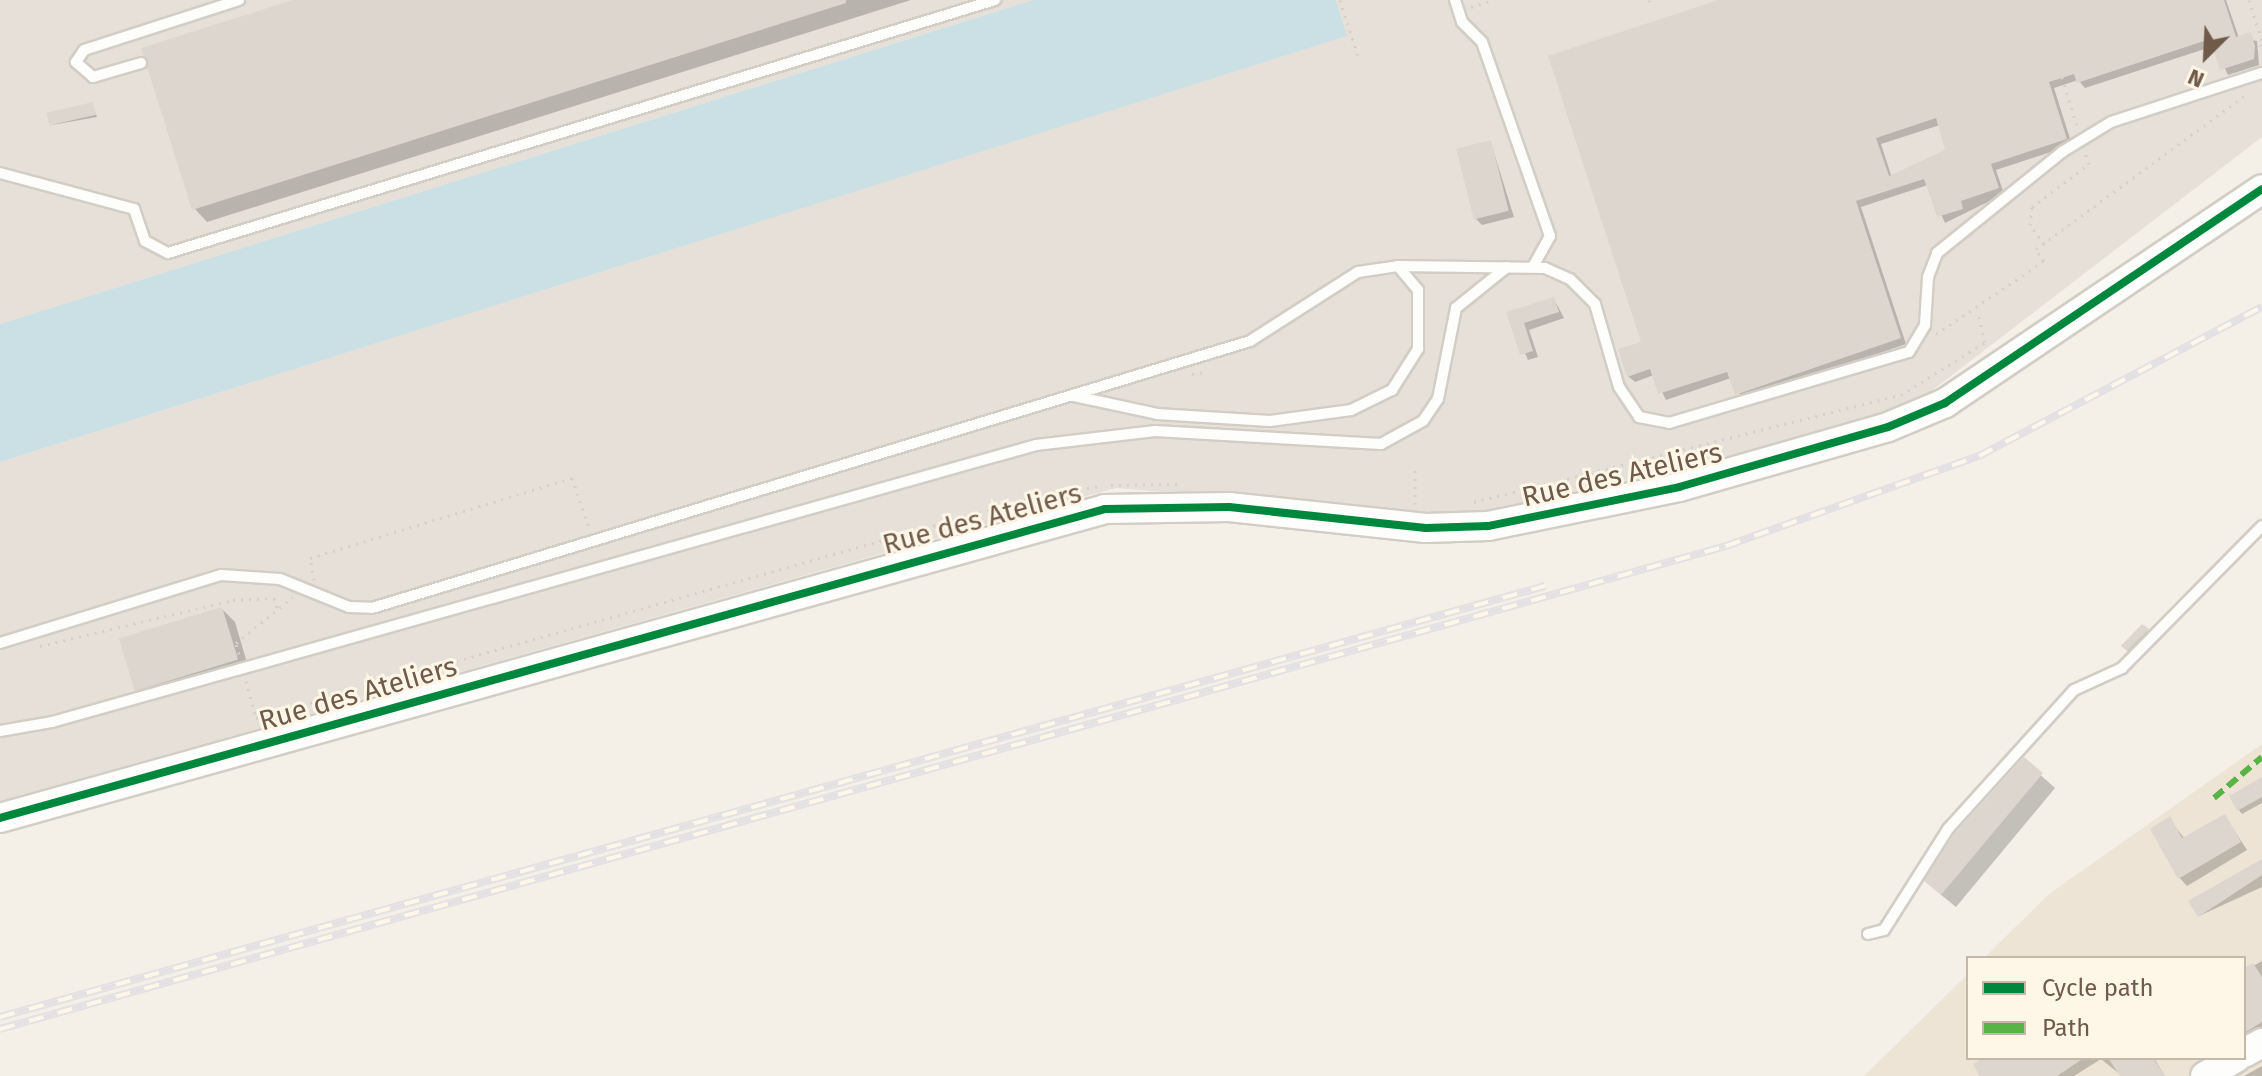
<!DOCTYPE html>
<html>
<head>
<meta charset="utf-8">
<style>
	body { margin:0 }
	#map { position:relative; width:2262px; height:1076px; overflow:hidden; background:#f4f0e8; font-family:"Fira Sans",sans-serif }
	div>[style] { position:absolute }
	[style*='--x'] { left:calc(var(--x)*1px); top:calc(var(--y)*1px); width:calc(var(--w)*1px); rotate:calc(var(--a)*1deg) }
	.residential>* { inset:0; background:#ede4d5 }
	.industrial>* { inset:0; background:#e6e0d8 }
	.water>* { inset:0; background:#cae0e4 }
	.shadow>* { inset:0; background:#0003; transform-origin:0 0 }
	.building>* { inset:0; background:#ddd6ce; transform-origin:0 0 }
	.path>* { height:3px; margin-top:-1.5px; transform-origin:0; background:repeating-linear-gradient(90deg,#d5d0ca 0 2px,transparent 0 8px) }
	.roads { filter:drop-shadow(2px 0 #d2cdc5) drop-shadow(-2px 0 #d2cdc5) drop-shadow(0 2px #d2cdc5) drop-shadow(0 -2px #d2cdc5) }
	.lane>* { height:10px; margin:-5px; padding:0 5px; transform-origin:5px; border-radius:5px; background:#fdfdfc }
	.secondary>* { height:28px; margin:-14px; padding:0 14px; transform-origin:14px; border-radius:14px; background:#fdfdfc }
	.rail>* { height:8px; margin-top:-4px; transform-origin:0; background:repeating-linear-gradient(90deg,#fef6e7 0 15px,#e4e1e4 0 30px); box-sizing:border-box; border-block:2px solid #e4e1e4 }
	.quiet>* { height:6px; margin-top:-3px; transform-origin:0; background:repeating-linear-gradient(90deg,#59b447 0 12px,transparent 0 18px) }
	.cycleway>* { height:8px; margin:-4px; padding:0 4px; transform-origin:4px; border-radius:4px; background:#00873e }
	span { translate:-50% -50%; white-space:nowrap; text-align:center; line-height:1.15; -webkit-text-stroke:6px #fef6e7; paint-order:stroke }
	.street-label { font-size:28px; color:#705a4a }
	.legend { position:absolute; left:1966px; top:956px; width:280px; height:104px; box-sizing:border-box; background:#fef6e7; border:2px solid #c5b8a8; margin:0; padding:10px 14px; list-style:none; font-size:24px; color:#705a4a }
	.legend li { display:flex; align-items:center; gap:16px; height:40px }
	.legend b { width:40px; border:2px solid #c5b8a8 }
	.north { position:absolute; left:2166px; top:16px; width:80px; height:80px; -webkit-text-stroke:6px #fef6e7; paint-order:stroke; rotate:204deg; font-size:22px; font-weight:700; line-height:32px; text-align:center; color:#705a4a }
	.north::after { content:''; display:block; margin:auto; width:28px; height:36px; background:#705a4a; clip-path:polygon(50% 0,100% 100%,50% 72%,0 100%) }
</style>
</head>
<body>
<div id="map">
	<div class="residential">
		<i style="clip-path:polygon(2262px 744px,2262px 1076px,1864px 1076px,1968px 974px,1968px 1058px,2244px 1058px,2244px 958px,1984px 958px,2049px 894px)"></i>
	</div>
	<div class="industrial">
		<i style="clip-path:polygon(0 0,1033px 0,0 324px)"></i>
		<i style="clip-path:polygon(1336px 0,2262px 0,2262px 137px,1921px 399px,1849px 426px,1513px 509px,1428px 515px,1116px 488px,0 801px,0 462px,1346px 36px)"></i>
	</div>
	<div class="water">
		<i style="clip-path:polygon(1033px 0,1336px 0,1347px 36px,0 462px,0 324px)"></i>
	</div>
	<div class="shadow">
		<i style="clip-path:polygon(300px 0,911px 0,207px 222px,194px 208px)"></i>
		<i style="clip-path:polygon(evenodd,1733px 0,2226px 0,2239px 38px,2257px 41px,2259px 65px,2228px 75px,2214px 46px,2085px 88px,2078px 80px,2054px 88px,2072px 145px,1996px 170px,2004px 194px,1945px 223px,1928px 185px,1861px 207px,1906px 344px,1743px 400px,1731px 378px,1666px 400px,1654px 375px,1635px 382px,1628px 376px,1644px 343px,1733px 0,1940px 125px,1948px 151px,1892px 178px,1881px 144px,1940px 125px)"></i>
		<i style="clip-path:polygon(92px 104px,97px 117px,52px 125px)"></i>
		<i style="clip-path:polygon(1491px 143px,1514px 217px,1482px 225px,1476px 219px)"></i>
		<i style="clip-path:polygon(1554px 299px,1564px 318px,1529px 330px,1538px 357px,1528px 360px,1508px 314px)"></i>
		<i style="clip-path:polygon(222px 609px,235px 622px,250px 673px,149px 702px,136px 688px)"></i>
		<i style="left:2143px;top:626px;width:15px;height:28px;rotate:48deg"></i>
		<i style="clip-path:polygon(2024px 760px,2055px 788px,1956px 907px,1940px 894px)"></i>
		<i style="clip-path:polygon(2262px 781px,2262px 803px,2242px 814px,2238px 809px)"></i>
		<i style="clip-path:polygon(2225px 816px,2247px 850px,2187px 886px,2179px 877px,2169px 819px,2185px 839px)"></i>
		<i style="clip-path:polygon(2262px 861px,2262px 887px,2199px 916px)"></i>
		<i style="clip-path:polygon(2262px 961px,2262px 1029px,2244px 1039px,2244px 971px)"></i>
		<i style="clip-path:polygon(1985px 1058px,2154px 1058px,2165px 1076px,2122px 1076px,2101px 1059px,2074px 1076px,1980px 1076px,1975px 1066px)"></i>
		<i style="clip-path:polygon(2262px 1066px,2262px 1076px,2244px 1076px)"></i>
	</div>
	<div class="building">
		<i style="clip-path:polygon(293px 0,846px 0,846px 3px,192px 210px,141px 48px)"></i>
		<i style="clip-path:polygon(evenodd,1718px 0,2224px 0,2236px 37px,2251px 32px,2255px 46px,2254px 59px,2220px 70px,2210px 39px,2077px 83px,2074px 74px,2049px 82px,2067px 139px,1991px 164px,1999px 188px,1961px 201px,1963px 209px,1937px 217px,1924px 179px,1856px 201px,1901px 338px,1735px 395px,1727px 372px,1658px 394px,1650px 369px,1627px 377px,1618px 349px,1641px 342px,1548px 56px,1718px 0,1936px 118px,1945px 150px,1889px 176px,1876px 138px,1936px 118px)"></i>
		<i style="left:93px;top:102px;width:13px;height:48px;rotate:77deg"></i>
		<i style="left:1491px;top:140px;width:73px;height:36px;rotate:76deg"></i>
		<i style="clip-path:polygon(1554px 297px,1559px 312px,1524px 323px,1533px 351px,1520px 355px,1506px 312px)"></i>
		<i style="left:222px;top:607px;width:55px;height:108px;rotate:73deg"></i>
		<i style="clip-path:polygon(2142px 624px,2149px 629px,2127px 651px,2121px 646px)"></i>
		<i style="clip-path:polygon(2024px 757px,2043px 773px,1941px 895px,1924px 881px,1954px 834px)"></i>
		<i style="clip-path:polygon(2262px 777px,2262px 797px,2237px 811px,2229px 796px)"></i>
		<i style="clip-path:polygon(2225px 814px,2241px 842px,2178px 879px,2150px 829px,2170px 816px,2182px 838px)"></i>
		<i style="clip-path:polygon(2262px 859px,2262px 875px,2198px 917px,2188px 901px)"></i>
		<i style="clip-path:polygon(2253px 963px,2262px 977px,2262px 1022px,2244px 1033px,2244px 968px)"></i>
		<i style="clip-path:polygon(1982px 1058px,2084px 1058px,2057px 1076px,1980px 1076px,1973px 1065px)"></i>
		<i style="clip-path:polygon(2108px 1058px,2153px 1058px,2165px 1076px,2120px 1076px)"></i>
	</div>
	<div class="path">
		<i style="--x:1340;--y:0;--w:59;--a:72.2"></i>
		<i style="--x:1649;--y:0;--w:6;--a:72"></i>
		<i style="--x:2249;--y:0;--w:43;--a:72.4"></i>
		<i style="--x:1471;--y:7;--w:24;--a:-17"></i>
		<i style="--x:2261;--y:44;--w:8;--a:83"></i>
		<i style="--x:2062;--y:77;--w:51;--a:73"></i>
		<i style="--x:2044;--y:244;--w:24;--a:-126"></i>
		<i style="--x:2030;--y:225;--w:18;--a:-84"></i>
		<i style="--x:2032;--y:207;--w:71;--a:-37"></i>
		<i style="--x:2089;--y:164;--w:12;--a:-110"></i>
		<i style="--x:1936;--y:334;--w:130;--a:-34.1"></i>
		<i style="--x:2044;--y:261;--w:14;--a:-124"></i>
		<i style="--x:2036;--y:249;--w:262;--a:-36.3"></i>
		<i style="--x:1192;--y:374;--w:12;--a:-9"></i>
		<i style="--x:1111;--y:485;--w:72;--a:-0.8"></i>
		<i style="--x:1474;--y:502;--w:440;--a:-14.1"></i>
		<i style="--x:1901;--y:395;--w:99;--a:-32.2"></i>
		<i style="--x:1985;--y:342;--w:32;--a:-104"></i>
		<i style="--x:1415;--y:504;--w:38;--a:-90"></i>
		<i style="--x:314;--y:580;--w:22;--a:-100"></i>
		<i style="--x:310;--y:558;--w:274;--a:-17"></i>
		<i style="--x:572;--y:478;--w:52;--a:70.9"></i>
		<i style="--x:40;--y:646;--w:198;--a:-13.4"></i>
		<i style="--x:233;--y:600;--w:41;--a:-2.8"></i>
		<i style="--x:274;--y:598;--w:13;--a:72"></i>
		<i style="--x:239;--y:654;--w:11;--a:-105"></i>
		<i style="--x:236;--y:643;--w:73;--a:-38.9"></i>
		<i style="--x:246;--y:681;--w:38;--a:75"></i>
		<i style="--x:256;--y:718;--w:798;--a:-15.85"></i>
		<i style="--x:1024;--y:500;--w:76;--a:-10.6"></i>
	</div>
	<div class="roads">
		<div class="lane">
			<i style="--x:1455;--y:0;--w:23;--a:72"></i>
			<i style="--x:1462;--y:22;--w:28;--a:45"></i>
			<i style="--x:1482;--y:42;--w:206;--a:70.7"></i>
			<i style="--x:1550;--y:236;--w:35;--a:119"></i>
			<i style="--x:141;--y:63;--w:50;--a:163.7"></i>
			<i style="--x:93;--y:77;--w:23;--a:-139"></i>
			<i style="--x:76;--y:62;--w:14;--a:-56"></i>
			<i style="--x:84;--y:50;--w:163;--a:-17.9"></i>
			<i style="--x:0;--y:173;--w:139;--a:15"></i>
			<i style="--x:134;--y:209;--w:34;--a:71"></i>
			<i style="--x:145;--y:241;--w:26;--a:28"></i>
			<i style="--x:168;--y:253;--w:865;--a:-17.01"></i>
			<i style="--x:1074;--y:396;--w:85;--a:12.2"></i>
			<i style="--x:1157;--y:414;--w:113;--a:3.5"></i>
			<i style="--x:1270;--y:421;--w:82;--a:-7.7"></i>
			<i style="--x:1351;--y:410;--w:46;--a:-26"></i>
			<i style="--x:1392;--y:390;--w:49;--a:-57.6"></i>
			<i style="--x:1418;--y:349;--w:59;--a:-90"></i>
			<i style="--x:1418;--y:290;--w:31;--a:-130"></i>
			<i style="--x:0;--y:643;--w:231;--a:-17.1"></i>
			<i style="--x:221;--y:575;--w:59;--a:3.9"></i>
			<i style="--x:280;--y:579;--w:74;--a:22.1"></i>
			<i style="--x:349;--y:607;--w:23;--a:2"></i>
			<i style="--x:372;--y:608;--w:918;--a:-16.91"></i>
			<i style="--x:1250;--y:341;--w:128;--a:-32.6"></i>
			<i style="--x:1358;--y:272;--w:40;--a:-8.5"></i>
			<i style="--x:1398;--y:266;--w:147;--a:0.8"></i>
			<i style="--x:1545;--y:268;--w:27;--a:24"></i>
			<i style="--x:1570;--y:279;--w:35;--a:45"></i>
			<i style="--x:1595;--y:304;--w:86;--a:73.9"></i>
			<i style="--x:1619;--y:387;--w:36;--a:56"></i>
			<i style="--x:1639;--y:417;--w:31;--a:11"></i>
			<i style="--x:1669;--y:423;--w:250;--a:-16.5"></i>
			<i style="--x:1909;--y:352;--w:31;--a:-59"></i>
			<i style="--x:1925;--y:325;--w:48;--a:-86.4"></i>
			<i style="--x:1928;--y:277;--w:26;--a:-69"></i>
			<i style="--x:1937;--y:253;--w:161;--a:-38.9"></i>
			<i style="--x:2062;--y:152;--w:57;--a:-31.5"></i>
			<i style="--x:2111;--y:122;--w:159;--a:-18"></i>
			<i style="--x:0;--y:731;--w:53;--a:-9.8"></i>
			<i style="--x:52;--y:722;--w:1022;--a:-15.72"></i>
			<i style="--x:1036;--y:445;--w:120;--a:-6.7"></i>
			<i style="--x:1155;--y:431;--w:226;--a:3.3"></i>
			<i style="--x:1381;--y:444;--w:48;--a:-28.7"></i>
			<i style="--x:1423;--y:421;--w:27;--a:-56"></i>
			<i style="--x:1438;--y:399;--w:93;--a:-78.8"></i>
			<i style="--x:1456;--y:308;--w:65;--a:-38.8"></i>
			<i style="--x:1868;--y:934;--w:16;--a:-14"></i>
			<i style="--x:1884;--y:930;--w:120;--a:-57.6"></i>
			<i style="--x:1948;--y:829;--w:188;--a:-47.8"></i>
			<i style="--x:2074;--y:690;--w:53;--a:-24.6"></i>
			<i style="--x:2122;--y:668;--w:199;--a:-45.4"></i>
		</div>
		<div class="secondary">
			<i style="--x:0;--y:818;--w:1147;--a:-15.62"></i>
			<i style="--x:1105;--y:509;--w:124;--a:-0.9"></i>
			<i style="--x:1229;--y:507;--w:198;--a:6.1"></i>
			<i style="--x:1426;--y:528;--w:62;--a:-1.8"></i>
			<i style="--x:1488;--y:526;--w:195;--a:-11.5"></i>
			<i style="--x:1679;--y:487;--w:217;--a:-16"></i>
			<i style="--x:1888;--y:427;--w:62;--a:-22.8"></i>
			<i style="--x:1945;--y:403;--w:382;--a:-34"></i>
			<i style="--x:2244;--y:1053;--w:21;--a:-29"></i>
			<i style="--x:2205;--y:1076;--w:36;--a:-30"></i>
		</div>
	</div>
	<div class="rail">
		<i style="--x:0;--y:1017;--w:1604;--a:-15.59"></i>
		<i style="--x:0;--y:1029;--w:1792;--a:-15.63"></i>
		<i style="--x:1726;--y:546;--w:269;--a:-19.6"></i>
		<i style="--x:1979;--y:456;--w:320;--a:-27.8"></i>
	</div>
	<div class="quiet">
		<i style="--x:2214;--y:798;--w:63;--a:-40.5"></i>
	</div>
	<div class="cycleway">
		<i style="--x:0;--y:818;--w:1147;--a:-15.62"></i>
		<i style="--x:1105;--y:509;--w:124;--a:-0.9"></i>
		<i style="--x:1229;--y:507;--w:198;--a:6.1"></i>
		<i style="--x:1426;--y:528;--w:62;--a:-1.8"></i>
		<i style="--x:1488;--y:526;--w:195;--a:-11.5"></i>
		<i style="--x:1679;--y:487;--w:217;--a:-16"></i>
		<i style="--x:1888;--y:427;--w:62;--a:-22.8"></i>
		<i style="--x:1945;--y:403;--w:382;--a:-34"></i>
	</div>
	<div class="street-label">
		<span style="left:1622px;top:475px;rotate:-13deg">Rue des Ateliers</span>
		<span style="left:982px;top:519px;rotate:-15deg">Rue des Ateliers</span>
		<span style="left:358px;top:694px;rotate:-16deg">Rue des Ateliers</span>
	</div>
	<ul class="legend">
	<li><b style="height:10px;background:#00873e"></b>Cycle path</li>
	<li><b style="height:10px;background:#59b447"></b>Path</li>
	</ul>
	<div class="north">N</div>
</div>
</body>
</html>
